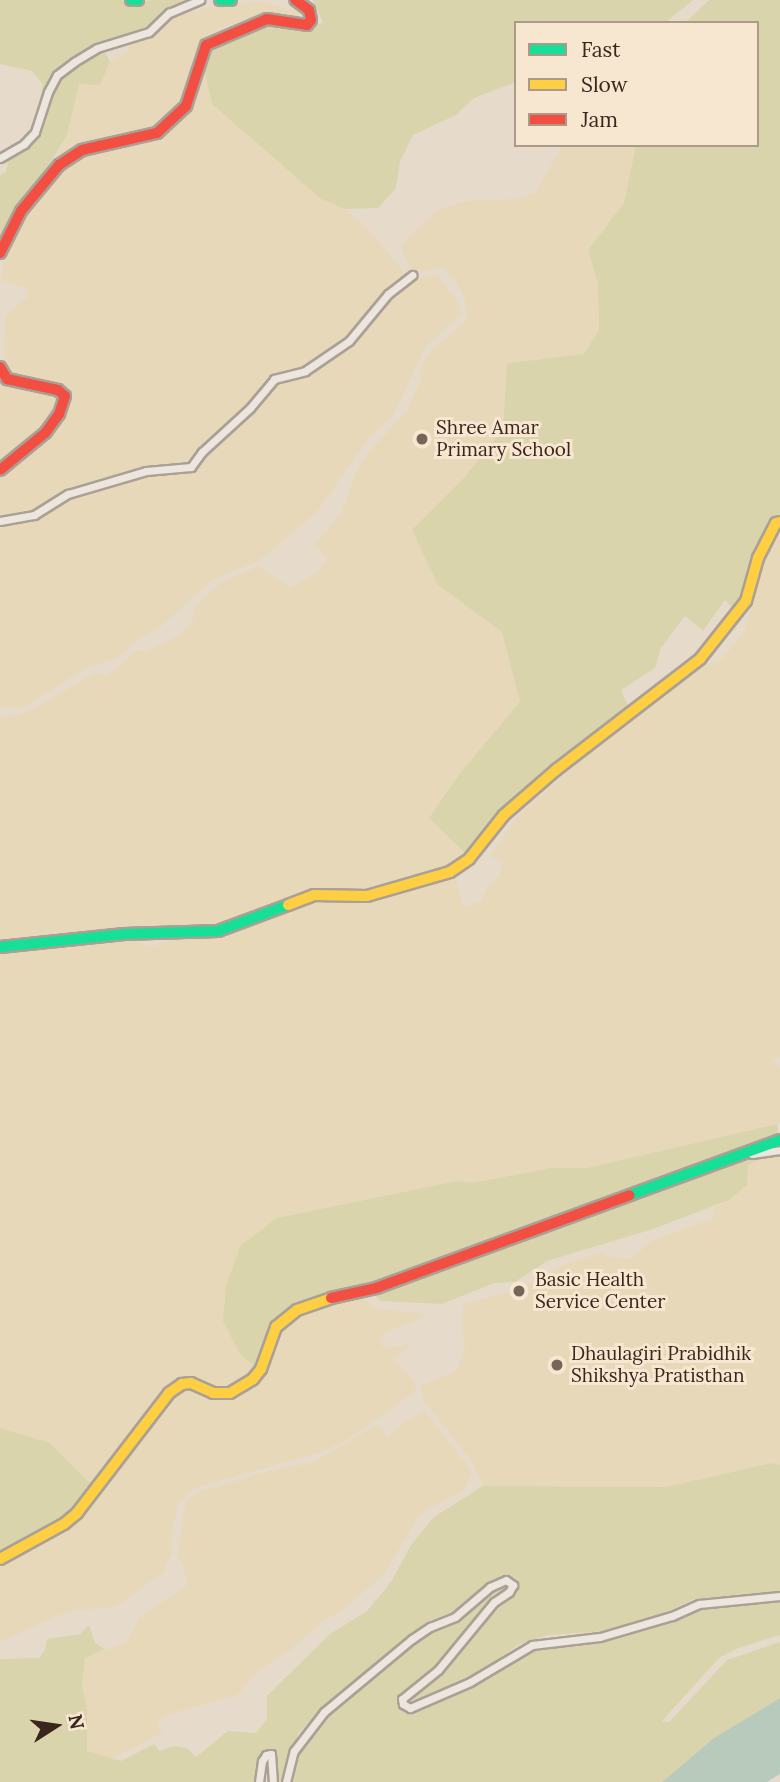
<!DOCTYPE html>
<html>
<head>
<meta charset="utf-8">
<style>
	body { margin:0 }
	#map { position:relative; width:780px; height:1782px; overflow:hidden; background:#e6dbcb; font-family:Lora,serif }
	div>[style] { position:absolute }
	[style*='--x'] { left:calc(var(--x)*1px); top:calc(var(--y)*1px); width:calc(var(--w)*1px); rotate:calc(var(--a)*1deg) }
	.farmland>* { inset:0; background:#e7d8ba }
	.green>* { inset:0; background:#dad4ac }
	.water>* { inset:0; background:#b7cabc }
	.roads { filter:drop-shadow(2px 0 #aba095) drop-shadow(-2px 0 #aba095) drop-shadow(0 2px #aba095) drop-shadow(0 -2px #aba095) }
	.street>* { height:7px; margin:-3.5px; padding:0 3.5px; transform-origin:3.5px; border-radius:3.5px; background:#ede6de }
	.fast>* { height:10px; margin:-5px; padding:0 5px; transform-origin:5px; border-radius:5px; background:#16e098 }
	.slow>* { height:10px; margin:-5px; padding:0 5px; transform-origin:5px; border-radius:5px; background:#ffcf43 }
	.jam>* { height:10px; margin:-5px; padding:0 5px; transform-origin:5px; border-radius:5px; background:#f24e42 }
	.dots>* { width:19px; height:19px; translate:-50% -50%; box-sizing:border-box; border:4px solid #f8e7d0; border-radius:50% }
	span { translate:-50% -50%; white-space:nowrap; text-align:center; line-height:1.15; -webkit-text-stroke:6px #f8e7d0; paint-order:stroke }
	.poi-label { font-size:19px; color:#3a261c }
	.left { translate:0 -50%; text-align:left }
	.legend { position:absolute; left:514px; top:21px; width:245px; height:126px; box-sizing:border-box; background:#f8e7d0; border:2px solid #ac9a88; margin:0; padding:9px 12px; list-style:none; font-size:21px; color:#3a261c }
	.legend li { display:flex; align-items:center; gap:14px; height:35px }
	.legend b { width:35px; border:2px solid #ac9a88 }
	.north { position:absolute; left:21px; top:1691px; width:70px; height:70px; -webkit-text-stroke:5px #f8e7d0; paint-order:stroke; rotate:78deg; font-size:19px; font-weight:700; line-height:28px; text-align:center; color:#3a261c }
	.north::after { content:''; display:block; margin:auto; width:24px; height:32px; background:#3a261c; clip-path:polygon(50% 0,100% 100%,50% 72%,0 100%) }
</style>
</head>
<body>
<div id="map">
	<div class="farmland">
		<i style="clip-path:polygon(261px 1px,300px 12px,297px 19px,266px 13px,228px 25px,204px 37px,194px 54px,183px 100px,156px 127px,135px 136px,80px 146px,56px 156px,67px 135px,79px 84px,100px 85px,110px 62px,127px 53px,129px 42px,147px 38px,175px 17px,206px 8px)"></i>
		<i style="clip-path:polygon(203px 64px,212px 104px,321px 199px,346px 209px,375px 237px,405px 273px,390px 285px,349px 335px,294px 372px,273px 375px,202px 449px,190px 465px,161px 465px,145px 468px,59px 494px,42px 508px,29px 513px,0 518px,0 478px,55px 430px,71px 398px,69px 390px,61px 386px,8px 374px,4px 368px,5px 316px,27px 297px,28px 289px,1px 280px,4px 258px,17px 222px,59px 171px,73px 160px,92px 153px,144px 144px,168px 131px,187px 111px,199px 91px)"></i>
		<i style="clip-path:polygon(563px 145px,636px 145px,624px 203px,588px 250px,598px 284px,599px 330px,584px 354px,507px 363px,503px 429px,463px 479px,438px 585px,502px 632px,520px 702px,460px 773px,430px 817px,466px 854px,452px 867px,360px 893px,305px 893px,217px 928px,120px 930px,0 941px,0 717px,19px 715px,37px 707px,95px 673px,107px 676px,137px 650px,145px 652px,178px 636px,193px 620px,194px 607px,223px 581px,259px 566px,290px 588px,318px 572px,327px 559px,315px 544px,342px 512px,354px 477px,368px 453px,406px 412px,421px 381px,420px 367px,433px 349px,467px 319px,465px 298px,455px 281px,444px 268px,412px 271px,401px 249px,405px 241px,435px 212px,449px 206px,466px 201px,515px 199px,535px 193px)"></i>
		<i style="clip-path:polygon(437px 274px,458px 302px,462px 314px,426px 346px,393px 416px,369px 438px,316px 513px,259px 561px,214px 579px,159px 628px,140px 638px,119px 657px,85px 669px,24px 707px,0 708px,0 528px,37px 519px,77px 496px,143px 477px,190px 472px,276px 383px,294px 379px,315px 368px,411px 280px)"></i>
		<i style="clip-path:polygon(0 379px,9px 386px,55px 395px,60px 400px,45px 428px,0 465px)"></i>
		<i style="clip-path:polygon(780px 534px,780px 1057px,772px 1058px,780px 1068px,780px 1123px,587px 1168px,551px 1168px,472px 1183px,457px 1181px,277px 1218px,257px 1369px,233px 1387px,217px 1387px,199px 1378px,174px 1379px,90px 1483px,50px 1443px,0 1428px,0 953px,136px 937px,138px 942px,149px 947px,176px 938px,215px 935px,319px 899px,362px 900px,455px 877px,463px 907px,482px 901px,486px 890px,500px 875px,503px 862px,490px 856px,519px 814px,611px 734px,705px 665px,722px 659px,733px 646px,745px 630px,763px 555px,773px 538px)"></i>
		<i style="clip-path:polygon(780px 1156px,780px 1465px,772px 1463px,666px 1487px,483px 1486px,470px 1459px,424px 1401px,420px 1386px,456px 1371px,465px 1349px,462px 1329px,463px 1304px,514px 1291px,568px 1263px,604px 1252px,608px 1257px,632px 1259px,651px 1241px,714px 1218px,713px 1208px,729px 1200px,747px 1165px,764px 1158px)"></i>
		<i style="clip-path:polygon(363px 1299px,376px 1308px,425px 1314px,422px 1318px,383px 1333px,379px 1343px,385px 1348px,408px 1345px,408px 1349px,394px 1357px,394px 1361px,410px 1376px,416px 1386px,415px 1392px,345px 1441px,321px 1452px,194px 1488px,178px 1504px,172px 1533px,172px 1553px,162px 1574px,115px 1607px,76px 1610px,56px 1616px,0 1642px,0 1564px,65px 1527px,166px 1402px,179px 1390px,190px 1385px,214px 1397px,237px 1395px,253px 1384px,276px 1337px,291px 1322px,308px 1311px)"></i>
		<i style="clip-path:polygon(425px 1411px,472px 1472px,463px 1491px,427px 1509px,416px 1520px,385px 1573px,342px 1611px,326px 1619px,290px 1650px,259px 1670px,237px 1695px,167px 1715px,157px 1722px,162px 1733px,111px 1759px,87px 1751px,87px 1709px,82px 1686px,85px 1658px,127px 1642px,139px 1618px,187px 1585px,183px 1564px,177px 1555px,186px 1500px,196px 1493px,268px 1471px,314px 1462px,378px 1424px,388px 1438px,404px 1422px)"></i>
	</div>
	<div class="green">
		<i style="clip-path:polygon(0 0,125px 0,128px 5px,151px 0,192px 0,130px 36px,101px 44px,110px 62px,100px 85px,79px 84px,67px 135px,0 247px,0 175px,6px 172px,11px 144px,22px 141px,33px 131px,43px 84px,32px 71px,0 64px)"></i>
		<i style="clip-path:polygon(313px 0,693px 0,665px 23px,516px 23px,516px 82px,474px 98px,456px 115px,413px 135px,400px 162px,396px 188px,378px 208px,346px 209px,321px 199px,212px 104px,203px 64px,211px 49px,259px 26px,310px 29px,323px 22px)"></i>
		<i style="clip-path:polygon(709px 0,780px 0,780px 515px,768px 520px,735px 610px,725px 600px,703px 631px,685px 616px,661px 648px,655px 668px,621px 690px,628px 706px,558px 761px,466px 854px,429px 818px,460px 773px,520px 702px,502px 632px,438px 585px,412px 530px,463px 479px,503px 429px,507px 363px,584px 354px,599px 330px,598px 284px,588px 250px,624px 203px,636px 145px,757px 145px,757px 23px,685px 23px)"></i>
		<i style="clip-path:polygon(777px 1124px,780px 1156px,764px 1158px,748px 1165px,747px 1185px,729px 1200px,653px 1229px,547px 1261px,515px 1282px,494px 1283px,442px 1304px,380px 1301px,369px 1288px,323px 1296px,275px 1324px,266px 1337px,257px 1369px,238px 1351px,223px 1321px,226px 1285px,241px 1245px,277px 1218px,457px 1181px,472px 1183px,551px 1168px,587px 1168px)"></i>
		<i style="clip-path:polygon(0 1428px,50px 1443px,90px 1483px,72px 1511px,42px 1534px,0 1556px)"></i>
		<i style="clip-path:polygon(772px 1463px,780px 1465px,780px 1591px,694px 1599px,664px 1613px,608px 1631px,548px 1635px,518px 1645px,470px 1679px,414px 1702px,412px 1697px,444px 1674px,483px 1623px,517px 1591px,517px 1579px,505px 1575px,484px 1586px,459px 1609px,426px 1622px,320px 1710px,299px 1733px,285px 1763px,284px 1782px,277px 1782px,273px 1750px,264px 1751px,255px 1782px,0 1782px,0 1659px,39px 1658px,45px 1650px,47px 1639px,80px 1634px,89px 1625px,95px 1643px,105px 1649px,85px 1658px,82px 1686px,87px 1709px,87px 1751px,121px 1761px,154px 1744px,159px 1751px,174px 1746px,187px 1748px,196px 1757px,228px 1731px,256px 1733px,267px 1719px,267px 1696px,330px 1634px,367px 1611px,391px 1582px,411px 1545px,434px 1517px,483px 1486px,666px 1487px)"></i>
		<i style="clip-path:polygon(507px 1585px,509px 1588px,489px 1603px,439px 1662px,401px 1694px,397px 1699px,398px 1708px,406px 1714px,420px 1711px,477px 1684px,494px 1670px,538px 1646px,576px 1647px,630px 1634px,698px 1609px,780px 1600px,780px 1635px,738px 1648px,719px 1658px,662px 1721px,669px 1722px,727px 1660px,780px 1642px,780px 1698px,714px 1738px,662px 1782px,289px 1782px,294px 1759px,327px 1713px,425px 1635px,484px 1594px)"></i>
	</div>
	<div class="water">
		<i style="clip-path:polygon(780px 1698px,780px 1774px,767px 1782px,662px 1782px,714px 1738px)"></i>
	</div>
	<div class="roads">
		<div class="street">
			<i style="--x:0;--y:158;--w:28;--a:-30"></i>
			<i style="--x:24;--y:144;--w:16;--a:-47"></i>
			<i style="--x:35;--y:132;--w:42;--a:-72"></i>
			<i style="--x:48;--y:92;--w:19;--a:-62"></i>
			<i style="--x:57;--y:75;--w:21;--a:-37"></i>
			<i style="--x:74;--y:62;--w:27;--a:-31"></i>
			<i style="--x:97;--y:48;--w:54;--a:-17.1"></i>
			<i style="--x:149;--y:32;--w:28;--a:-44"></i>
			<i style="--x:169;--y:13;--w:34;--a:-23"></i>
			<i style="--x:0;--y:521;--w:35;--a:-10"></i>
			<i style="--x:34;--y:515;--w:40;--a:-32"></i>
			<i style="--x:68;--y:494;--w:81;--a:-16.4"></i>
			<i style="--x:146;--y:471;--w:45;--a:-5.1"></i>
			<i style="--x:191;--y:467;--w:19;--a:-54"></i>
			<i style="--x:202;--y:452;--w:65;--a:-42.5"></i>
			<i style="--x:250;--y:408;--w:38;--a:-50"></i>
			<i style="--x:274;--y:379;--w:32;--a:-14"></i>
			<i style="--x:305;--y:371;--w:53;--a:-34.3"></i>
			<i style="--x:349;--y:341;--w:61;--a:-50.3"></i>
			<i style="--x:388;--y:294;--w:31;--a:-38"></i>
			<i style="--x:752;--y:1154;--w:28;--a:-8"></i>
			<i style="--x:259;--y:1782;--w:21;--a:-82"></i>
			<i style="--x:262;--y:1761;--w:7;--a:-56"></i>
			<i style="--x:266;--y:1755;--w:5;--a:-11"></i>
			<i style="--x:271;--y:1754;--w:28;--a:86"></i>
			<i style="--x:286;--y:1782;--w:32;--a:-76"></i>
			<i style="--x:294;--y:1751;--w:49;--a:-52.4"></i>
			<i style="--x:324;--y:1712;--w:114;--a:-39.7"></i>
			<i style="--x:412;--y:1639;--w:22;--a:-34"></i>
			<i style="--x:430;--y:1627;--w:27;--a:-22"></i>
			<i style="--x:455;--y:1617;--w:46;--a:-40.6"></i>
			<i style="--x:490;--y:1587;--w:17;--a:-24"></i>
			<i style="--x:506;--y:1580;--w:9;--a:36"></i>
			<i style="--x:513;--y:1585;--w:8;--a:120"></i>
			<i style="--x:509;--y:1592;--w:18;--a:146"></i>
			<i style="--x:494;--y:1602;--w:88;--a:129.5"></i>
			<i style="--x:438;--y:1670;--w:46;--a:141.1"></i>
			<i style="--x:402;--y:1699;--w:5;--a:79"></i>
			<i style="--x:403;--y:1704;--w:8;--a:30"></i>
			<i style="--x:410;--y:1708;--w:65;--a:-23.4"></i>
			<i style="--x:470;--y:1682;--w:72;--a:-30.8"></i>
			<i style="--x:532;--y:1645;--w:68;--a:-6.7"></i>
			<i style="--x:600;--y:1637;--w:75;--a:-16.3"></i>
			<i style="--x:672;--y:1616;--w:30;--a:-24"></i>
			<i style="--x:699;--y:1604;--w:81;--a:-5.6"></i>
		</div>
		<div class="fast">
			<i style="--x:131;--y:0;--w:7;--a:0"></i>
			<i style="--x:220;--y:0;--w:11;--a:0"></i>
			<i style="--x:0;--y:947;--w:125;--a:-6"></i>
			<i style="--x:124;--y:934;--w:94;--a:-1.8"></i>
			<i style="--x:218;--y:931;--w:75;--a:-20.4"></i>
			<i style="--x:630;--y:1195;--w:160;--a:-20.1"></i>
		</div>
		<div class="slow">
			<i style="--x:288;--y:905;--w:28;--a:-21"></i>
			<i style="--x:314;--y:895;--w:53;--a:1.1"></i>
			<i style="--x:367;--y:896;--w:86;--a:-16.1"></i>
			<i style="--x:450;--y:872;--w:23;--a:-34"></i>
			<i style="--x:469;--y:859;--w:56;--a:-51.5"></i>
			<i style="--x:504;--y:815;--w:69;--a:-40.9"></i>
			<i style="--x:556;--y:770;--w:182;--a:-37.6"></i>
			<i style="--x:700;--y:659;--w:74;--a:-51.6"></i>
			<i style="--x:746;--y:601;--w:45;--a:-74.4"></i>
			<i style="--x:758;--y:558;--w:39;--a:-63"></i>
			<i style="--x:776;--y:523;--w:4;--a:-14"></i>
			<i style="--x:0;--y:1559;--w:73;--a:-28.7"></i>
			<i style="--x:64;--y:1524;--w:17;--a:-40"></i>
			<i style="--x:77;--y:1513;--w:151;--a:-52.5"></i>
			<i style="--x:169;--y:1393;--w:16;--a:-35"></i>
			<i style="--x:182;--y:1384;--w:9;--a:-6"></i>
			<i style="--x:191;--y:1383;--w:24;--a:24"></i>
			<i style="--x:213;--y:1393;--w:17;--a:0"></i>
			<i style="--x:230;--y:1393;--w:27;--a:-31"></i>
			<i style="--x:253;--y:1379;--w:13;--a:-51"></i>
			<i style="--x:261;--y:1369;--w:45;--a:-70.3"></i>
			<i style="--x:276;--y:1327;--w:27;--a:-39"></i>
			<i style="--x:297;--y:1310;--w:36;--a:-19"></i>
		</div>
		<div class="jam">
			<i style="--x:0;--y:253;--w:47;--a:-63.4"></i>
			<i style="--x:21;--y:211;--w:60;--a:-50.4"></i>
			<i style="--x:59;--y:165;--w:27;--a:-33"></i>
			<i style="--x:82;--y:150;--w:77;--a:-12.8"></i>
			<i style="--x:157;--y:133;--w:40;--a:-43"></i>
			<i style="--x:186;--y:106;--w:64;--a:-71.8"></i>
			<i style="--x:206;--y:45;--w:66;--a:-23.1"></i>
			<i style="--x:267;--y:19;--w:40;--a:8.5"></i>
			<i style="--x:307;--y:25;--w:6;--a:-51"></i>
			<i style="--x:311;--y:20;--w:10;--a:-101"></i>
			<i style="--x:309;--y:10;--w:17;--a:-144"></i>
			<i style="--x:0;--y:367;--w:14;--a:60"></i>
			<i style="--x:7;--y:379;--w:52;--a:12.2"></i>
			<i style="--x:58;--y:390;--w:9;--a:41"></i>
			<i style="--x:65;--y:396;--w:19;--a:108"></i>
			<i style="--x:59;--y:414;--w:24;--a:126"></i>
			<i style="--x:45;--y:433;--w:58;--a:140.6"></i>
			<i style="--x:331;--y:1298;--w:46;--a:-12.5"></i>
			<i style="--x:376;--y:1288;--w:270;--a:-20.1"></i>
		</div>
	</div>
	<div class="dots">
		<i style="left:422px;top:439px;background:#766559"></i>
		<i style="left:519px;top:1291px;background:#766559"></i>
		<i style="left:557px;top:1365px;background:#766559"></i>
	</div>
	<div class="poi-label">
		<span class="left" style="left:436px;top:439px">Shree Amar<br>Primary School</span>
		<span class="left" style="left:535px;top:1291px">Basic Health<br>Service Center</span>
		<span class="left" style="left:571px;top:1365px">Dhaulagiri Prabidhik<br>Shikshya Pratisthan</span>
	</div>
	<ul class="legend">
	<li><b style="height:9px;background:#16e098"></b>Fast</li>
	<li><b style="height:9px;background:#ffcf43"></b>Slow</li>
	<li><b style="height:9px;background:#f24e42"></b>Jam</li>
	</ul>
	<div class="north">N</div>
</div>
</body>
</html>
